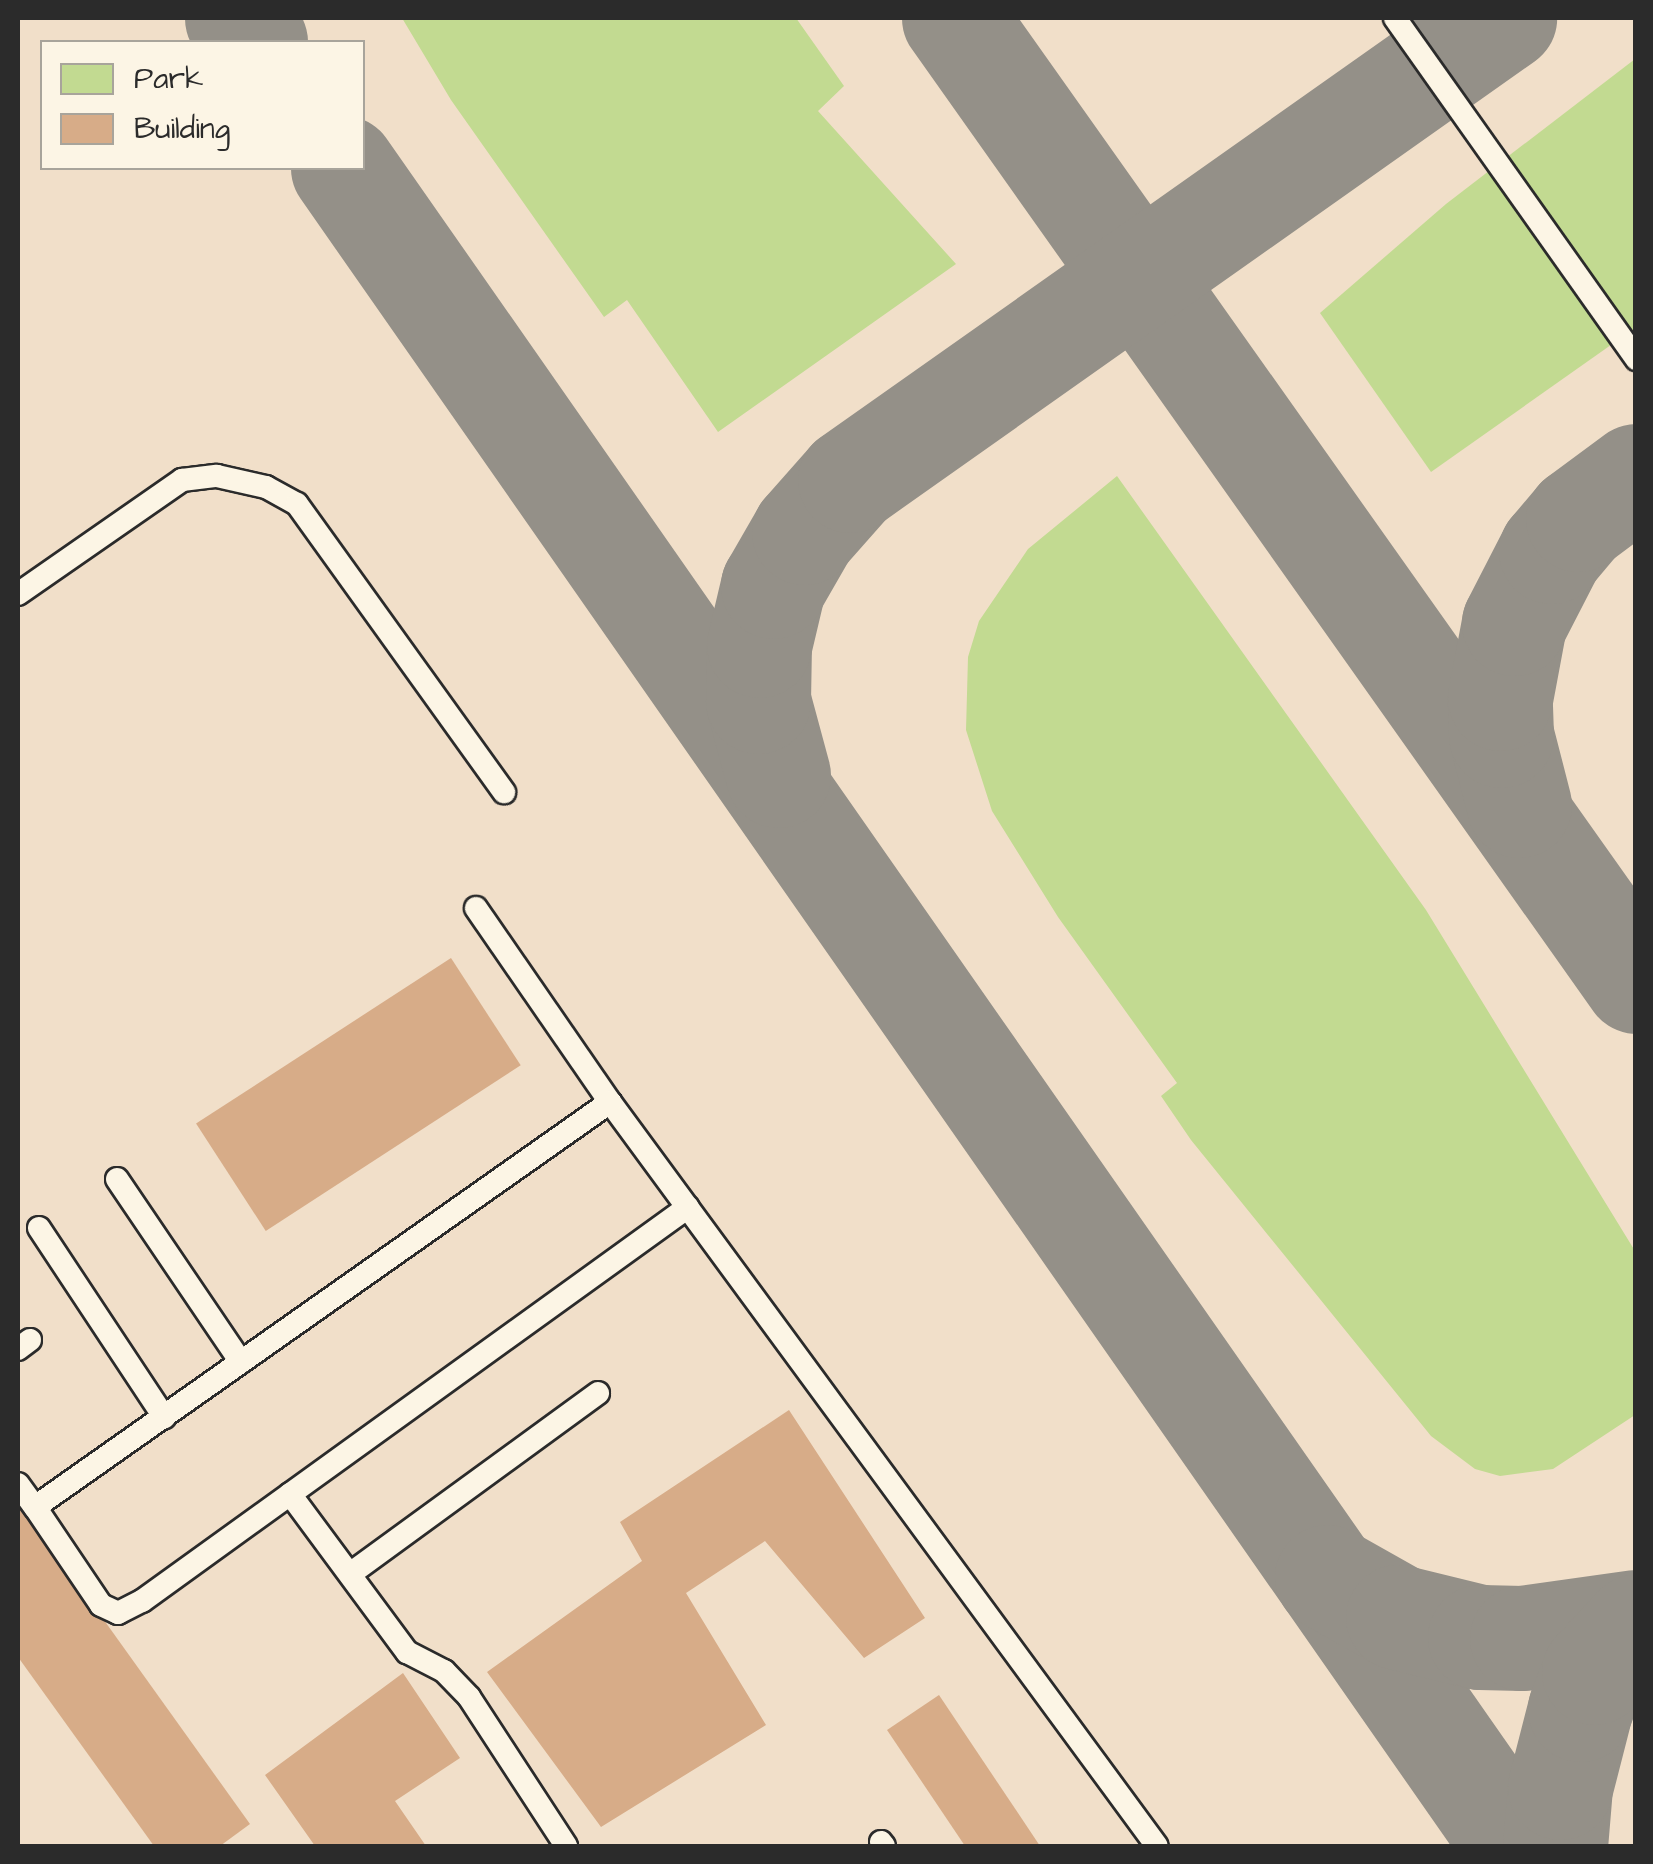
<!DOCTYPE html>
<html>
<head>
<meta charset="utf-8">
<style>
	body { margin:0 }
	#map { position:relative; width:1653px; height:1864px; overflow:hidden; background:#fcf5e5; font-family:"Architects Daughter",sans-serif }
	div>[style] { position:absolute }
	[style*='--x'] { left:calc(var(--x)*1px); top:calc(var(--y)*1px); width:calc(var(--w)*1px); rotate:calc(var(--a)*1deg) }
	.built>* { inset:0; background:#f1dfc9 }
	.green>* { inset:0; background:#c2da91 }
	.taxiway>* { height:105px; margin:-52.5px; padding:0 52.5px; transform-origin:52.5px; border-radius:52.5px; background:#949088 }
	.building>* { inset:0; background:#d7ac88; transform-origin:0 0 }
	.roads { filter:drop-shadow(2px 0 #2b2b2b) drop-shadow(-2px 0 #2b2b2b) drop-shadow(0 2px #2b2b2b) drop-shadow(0 -2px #2b2b2b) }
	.service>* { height:22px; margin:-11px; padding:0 11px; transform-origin:11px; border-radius:11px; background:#fcf5e5 }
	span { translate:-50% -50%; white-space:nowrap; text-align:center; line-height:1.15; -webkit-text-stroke:9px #fcf5e5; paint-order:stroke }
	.frame { position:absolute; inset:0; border:20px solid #2b2b2b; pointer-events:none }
	.legend { position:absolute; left:40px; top:40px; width:325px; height:130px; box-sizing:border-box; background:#fcf5e5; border:2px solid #a8a49b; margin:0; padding:12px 18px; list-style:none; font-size:30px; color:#2b2b2b }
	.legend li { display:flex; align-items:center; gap:20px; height:50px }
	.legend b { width:50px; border:2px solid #a8a49b }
</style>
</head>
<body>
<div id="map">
	<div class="built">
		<i style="clip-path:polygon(evenodd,18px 18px,1635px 18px,1635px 1846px,18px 1846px,18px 18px,42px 42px,362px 42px,362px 168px,42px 168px,42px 42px)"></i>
	</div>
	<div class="green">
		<i style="clip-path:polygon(402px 18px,796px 18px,844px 86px,818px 111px,956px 264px,718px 432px,627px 300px,604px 317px,451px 100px)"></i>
		<i style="clip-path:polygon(1635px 59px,1635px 328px,1431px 472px,1320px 313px,1446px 204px)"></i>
		<i style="clip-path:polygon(1117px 476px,1426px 910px,1635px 1251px,1635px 1415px,1553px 1469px,1500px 1476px,1475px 1469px,1431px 1436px,1191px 1140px,1161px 1096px,1177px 1083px,1058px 917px,992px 811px,966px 730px,968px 657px,979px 621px,1028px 549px)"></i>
	</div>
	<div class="taxiway">
		<i style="--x:237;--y:18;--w:30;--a:53"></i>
		<i style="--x:954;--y:18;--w:1180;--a:54.69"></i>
		<i style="--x:343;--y:168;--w:2047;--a:55.07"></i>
		<i style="--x:778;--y:775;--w:77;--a:-105.1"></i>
		<i style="--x:758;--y:701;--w:56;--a:-89"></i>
		<i style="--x:759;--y:645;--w:61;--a:-76.7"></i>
		<i style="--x:773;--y:586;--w:62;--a:-60.1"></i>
		<i style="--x:804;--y:532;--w:69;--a:-48.5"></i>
		<i style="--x:850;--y:480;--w:801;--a:-35.24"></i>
		<i style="--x:1519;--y:805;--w:72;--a:-104.4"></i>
		<i style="--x:1501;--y:735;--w:37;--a:-92"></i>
		<i style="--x:1500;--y:698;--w:76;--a:-79.4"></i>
		<i style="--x:1514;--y:623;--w:81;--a:-62.8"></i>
		<i style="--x:1551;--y:551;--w:42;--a:-49.8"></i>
		<i style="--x:1578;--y:519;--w:72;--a:-36.6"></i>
		<i style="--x:1327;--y:1577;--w:81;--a:29.4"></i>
		<i style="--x:1398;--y:1617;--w:84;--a:13.7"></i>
		<i style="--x:1480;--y:1637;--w:42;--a:1.4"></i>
		<i style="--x:1522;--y:1638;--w:115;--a:-8"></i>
		<i style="--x:1555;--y:1846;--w:59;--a:-85.2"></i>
		<i style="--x:1560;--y:1787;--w:81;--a:-75.6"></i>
		<i style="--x:1580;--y:1709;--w:40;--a:-69"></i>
		<i style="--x:1594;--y:1672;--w:62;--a:-47"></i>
	</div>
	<div class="building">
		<i style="left:451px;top:958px;width:128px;height:304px;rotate:57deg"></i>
		<i style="clip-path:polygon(789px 1410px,925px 1618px,864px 1658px,765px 1541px,686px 1593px,766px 1725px,601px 1827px,487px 1672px,642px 1561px,620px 1522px)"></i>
		<i style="clip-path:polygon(18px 1500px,250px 1824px,220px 1846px,154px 1846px,18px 1657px)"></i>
		<i style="clip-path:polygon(403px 1673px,460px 1758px,395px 1801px,426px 1846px,315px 1846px,265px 1775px)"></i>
		<i style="clip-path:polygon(939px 1695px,1040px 1846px,965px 1846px,887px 1730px)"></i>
	</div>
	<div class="roads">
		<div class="service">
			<i style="--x:1395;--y:18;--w:418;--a:54.7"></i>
			<i style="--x:18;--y:594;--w:200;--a:-34.8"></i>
			<i style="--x:182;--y:480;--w:35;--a:-7"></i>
			<i style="--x:217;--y:476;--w:50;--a:12.7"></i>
			<i style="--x:266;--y:487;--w:35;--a:29"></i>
			<i style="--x:297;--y:504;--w:355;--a:54.3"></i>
			<i style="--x:476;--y:908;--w:236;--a:55.4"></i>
			<i style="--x:610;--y:1102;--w:923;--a:53.68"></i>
			<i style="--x:610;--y:1102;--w:703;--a:144.84"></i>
			<i style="--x:35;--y:1507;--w:118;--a:56"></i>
			<i style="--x:101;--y:1605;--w:19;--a:25"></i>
			<i style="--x:118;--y:1613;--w:27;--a:-27"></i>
			<i style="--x:142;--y:1601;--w:673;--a:-35.81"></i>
			<i style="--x:117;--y:1179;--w:221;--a:55.9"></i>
			<i style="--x:39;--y:1228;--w:227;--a:56.5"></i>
			<i style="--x:18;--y:1349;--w:15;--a:-37"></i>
			<i style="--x:18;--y:1484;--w:29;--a:54"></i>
			<i style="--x:290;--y:1494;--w:197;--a:53.5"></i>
			<i style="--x:407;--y:1652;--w:42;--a:27.2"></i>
			<i style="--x:444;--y:1671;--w:36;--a:46"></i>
			<i style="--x:469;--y:1697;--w:178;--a:56.9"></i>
			<i style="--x:350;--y:1574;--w:307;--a:-36.1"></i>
			<i style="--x:881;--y:1842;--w:5;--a:53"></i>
		</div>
	</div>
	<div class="frame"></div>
	<ul class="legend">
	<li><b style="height:28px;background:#c2da91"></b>Park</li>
	<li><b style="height:28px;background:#d7ac88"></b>Building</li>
	</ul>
</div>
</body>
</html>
